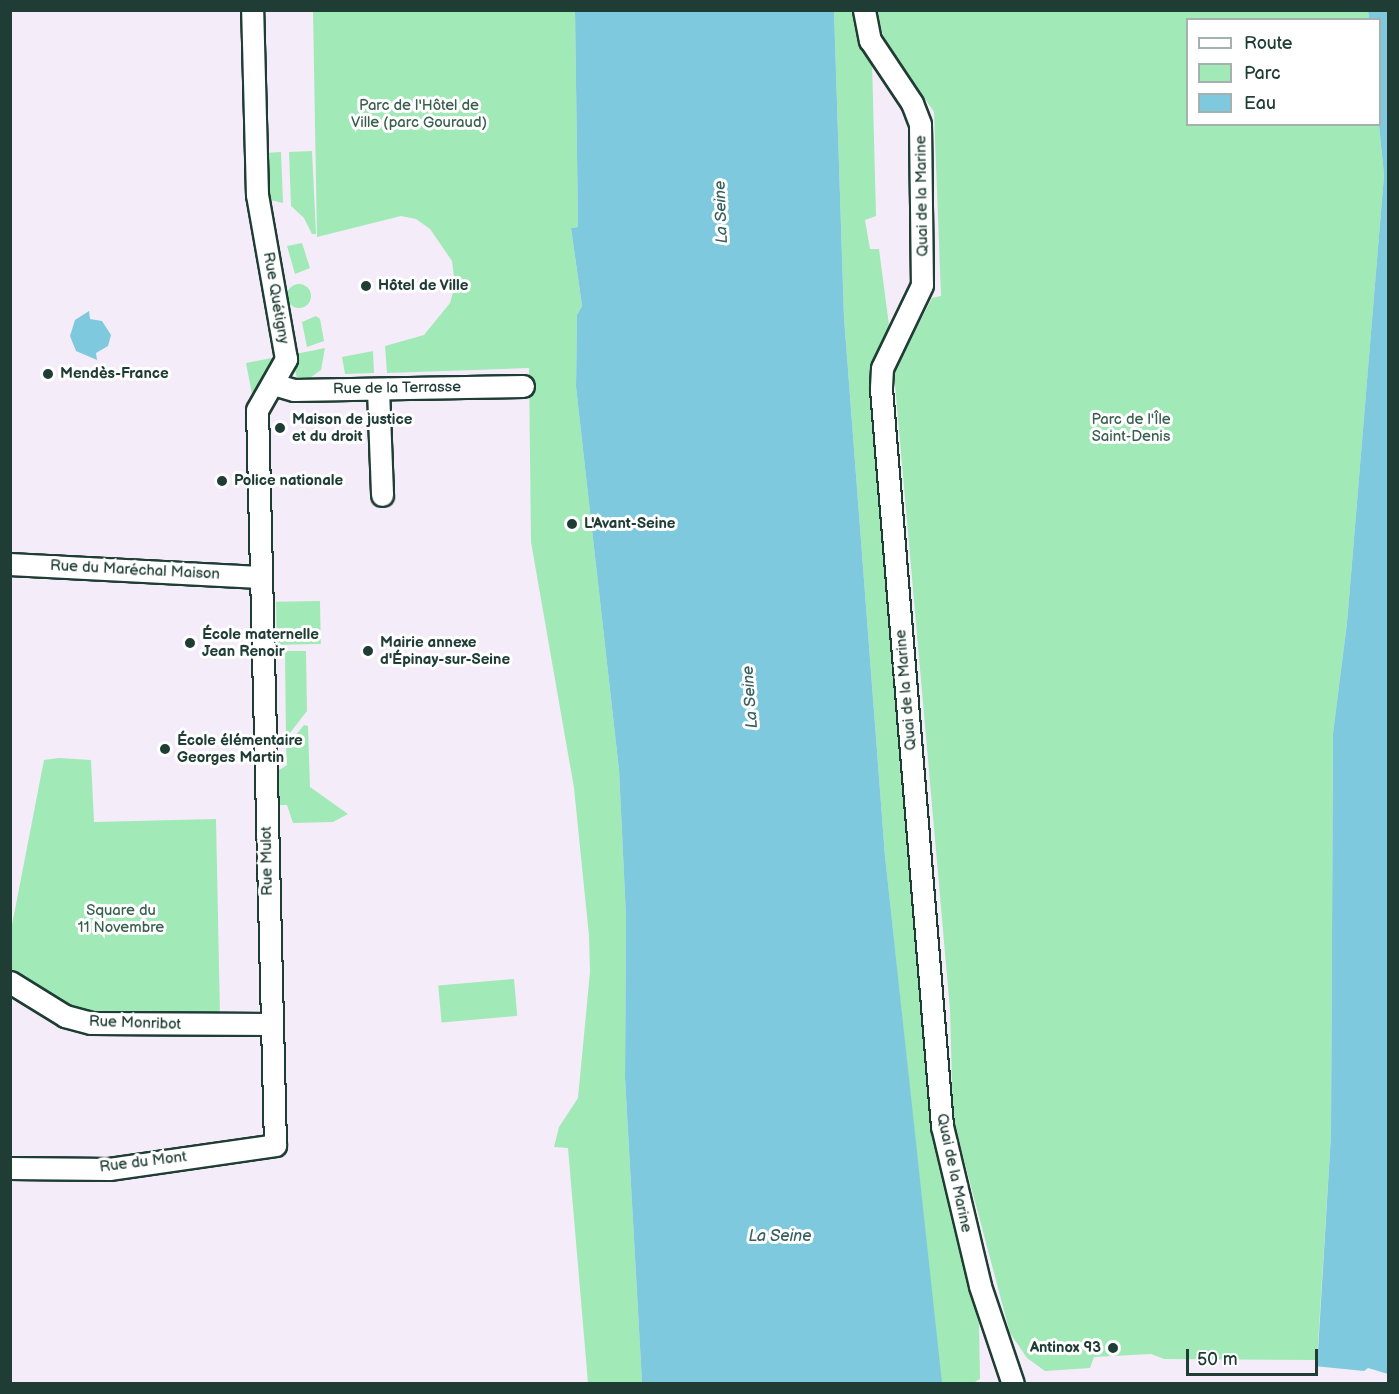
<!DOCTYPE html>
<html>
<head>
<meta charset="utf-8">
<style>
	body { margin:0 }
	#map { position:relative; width:1399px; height:1394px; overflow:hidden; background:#f5ecf9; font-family:"Balsamiq Sans",sans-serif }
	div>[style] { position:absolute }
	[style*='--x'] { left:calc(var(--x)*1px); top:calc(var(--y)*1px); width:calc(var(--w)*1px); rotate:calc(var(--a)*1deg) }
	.green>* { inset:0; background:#a1e9b6; transform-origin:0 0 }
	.round { border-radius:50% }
	.water>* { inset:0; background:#7fc9df }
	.pier>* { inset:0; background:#f5ecf9 }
	.roads { filter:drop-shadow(2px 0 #1f3d34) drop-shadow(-2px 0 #1f3d34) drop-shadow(0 2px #1f3d34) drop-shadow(0 -2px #1f3d34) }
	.minor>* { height:21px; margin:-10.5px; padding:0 10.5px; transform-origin:10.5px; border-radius:10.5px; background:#fff }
	.dots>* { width:16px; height:16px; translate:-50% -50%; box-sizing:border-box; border:3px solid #fff; border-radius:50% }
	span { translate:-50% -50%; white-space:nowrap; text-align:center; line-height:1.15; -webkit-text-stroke:6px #fff; paint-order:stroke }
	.park-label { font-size:15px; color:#395f4e }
	.street-label { font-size:15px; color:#1f3d34 }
	.poi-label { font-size:15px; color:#1f3d34; font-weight:700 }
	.left { translate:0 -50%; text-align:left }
	.right { translate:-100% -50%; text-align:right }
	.water-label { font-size:16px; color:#37605f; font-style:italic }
	.frame { position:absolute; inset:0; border:12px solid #1f3d34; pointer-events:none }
	.legend { position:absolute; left:1186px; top:18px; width:195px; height:108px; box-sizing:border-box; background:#fff; border:2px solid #a5b1ae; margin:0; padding:8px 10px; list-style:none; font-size:18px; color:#1f3d34 }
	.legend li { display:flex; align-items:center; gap:12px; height:30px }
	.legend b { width:30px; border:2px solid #a5b1ae }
	.scale { position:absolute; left:1186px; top:1349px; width:132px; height:27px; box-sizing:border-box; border:3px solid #1f3d34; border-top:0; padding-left:8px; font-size:18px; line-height:21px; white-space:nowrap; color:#1f3d34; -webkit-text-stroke:4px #fff; paint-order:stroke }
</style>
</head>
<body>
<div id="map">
	<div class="green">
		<i style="clip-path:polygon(877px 10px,1368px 11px,1369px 19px,1188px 20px,1188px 124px,1379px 125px,1384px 175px,1347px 623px,1333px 733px,1331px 1134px,1317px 1360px,1164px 1359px,1151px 1354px,1094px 1357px,1090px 1368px,1045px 1371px,1027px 1358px,1010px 1333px,953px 1119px,950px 1010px,894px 373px,932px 298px,941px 296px,934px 112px,887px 43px,877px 21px)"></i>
		<i style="clip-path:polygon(313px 11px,575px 11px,578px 227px,571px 228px,582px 306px,577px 315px,576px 387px,619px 770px,626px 917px,625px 1078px,642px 1383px,588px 1383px,568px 1148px,554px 1147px,559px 1127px,578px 1098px,590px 972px,589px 936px,574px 788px,531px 542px,529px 368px,387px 373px,385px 346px,424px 335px,450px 303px,455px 285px,452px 261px,430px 229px,416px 219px,401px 216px,317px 237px)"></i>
		<i style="clip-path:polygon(834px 11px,856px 11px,872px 61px,876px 216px,865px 220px,870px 249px,879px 249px,890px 333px,871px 375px,889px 588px,971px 1291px,979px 1324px,980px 1379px,973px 1383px,941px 1383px,885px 856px,844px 317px)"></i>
		<i style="clip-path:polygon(312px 151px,316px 234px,312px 234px,304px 218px,291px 206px,289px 152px)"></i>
		<i style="clip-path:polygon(281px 152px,283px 203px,266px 199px,265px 153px)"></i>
		<i style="clip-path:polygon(302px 243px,310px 268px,295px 274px,287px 246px)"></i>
		<i class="round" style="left:287px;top:284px;width:24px;height:24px"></i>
		<i style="clip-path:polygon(316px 316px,320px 319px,324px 341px,307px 347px,302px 322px)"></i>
		<i style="clip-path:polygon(325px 348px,321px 370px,304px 382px,298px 382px,291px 355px)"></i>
		<i style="clip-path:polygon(373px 351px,374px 373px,345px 374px,342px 357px)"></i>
		<i style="clip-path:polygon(277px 357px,272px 370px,252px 394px,246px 363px)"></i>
		<i style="left:320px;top:601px;width:43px;height:44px;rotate:89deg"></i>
		<i style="clip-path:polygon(285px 651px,306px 651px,307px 711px,286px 738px)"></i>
		<i style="clip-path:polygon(304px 725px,308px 726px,310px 787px,348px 814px,333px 822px,293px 823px,287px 805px,275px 805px,273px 774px,287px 765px,286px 747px)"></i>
		<i style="clip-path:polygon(59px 758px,91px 760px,94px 822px,216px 819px,220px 1016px,78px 1015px,11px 969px,11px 930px,44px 760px)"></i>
		<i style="left:514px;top:979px;width:37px;height:76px;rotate:85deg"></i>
	</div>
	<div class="water">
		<i style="clip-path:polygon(575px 11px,834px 11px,844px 317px,885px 856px,942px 1383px,642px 1383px,625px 1078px,626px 917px,619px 770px,576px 387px,577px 315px,582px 306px,571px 228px,578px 227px)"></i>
		<i style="clip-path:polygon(1368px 11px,1388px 11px,1388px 1383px,1316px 1384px,1331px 1134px,1333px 733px,1347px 623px,1384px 175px,1379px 125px,1380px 20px,1369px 19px)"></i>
		<i style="clip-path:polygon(89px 311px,90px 319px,102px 321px,111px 335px,108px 346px,96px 353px,97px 360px,76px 351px,70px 336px,75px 320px)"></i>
	</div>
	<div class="pier">
		<i style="clip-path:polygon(1314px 1366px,1364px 1371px,1368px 1368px,1388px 1374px,1388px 1383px,1313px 1384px)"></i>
	</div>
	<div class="roads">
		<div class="minor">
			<i style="--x:864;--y:10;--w:31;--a:79"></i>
			<i style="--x:870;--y:40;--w:76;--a:56.3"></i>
			<i style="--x:912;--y:103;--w:22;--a:69"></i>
			<i style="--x:920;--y:124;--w:161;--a:89.3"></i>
			<i style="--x:922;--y:285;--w:92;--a:115.7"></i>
			<i style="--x:882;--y:368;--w:21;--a:93"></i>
			<i style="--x:881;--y:389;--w:740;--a:85.27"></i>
			<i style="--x:942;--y:1126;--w:164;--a:76.6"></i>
			<i style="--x:980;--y:1286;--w:103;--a:71.4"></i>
			<i style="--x:273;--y:384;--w:22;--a:16"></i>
			<i style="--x:294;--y:390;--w:229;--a:-1"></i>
			<i style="--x:378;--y:389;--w:106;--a:87.8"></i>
			<i style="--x:10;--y:564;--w:249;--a:3"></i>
			<i style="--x:10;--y:982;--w:65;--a:31.7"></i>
			<i style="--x:65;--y:1016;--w:27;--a:15"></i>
			<i style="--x:91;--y:1023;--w:180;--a:0.3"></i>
			<i style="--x:10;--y:1168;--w:99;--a:0.6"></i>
			<i style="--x:109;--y:1169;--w:168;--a:-8.2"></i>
			<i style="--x:275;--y:1145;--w:735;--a:-91.4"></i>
			<i style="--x:257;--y:410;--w:59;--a:-60.4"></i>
			<i style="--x:286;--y:359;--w:167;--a:-100"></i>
			<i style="--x:257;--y:195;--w:185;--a:-91.5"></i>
		</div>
	</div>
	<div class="dots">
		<i style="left:366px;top:286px;background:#1f3d34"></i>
		<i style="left:48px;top:374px;background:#1f3d34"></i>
		<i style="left:280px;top:428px;background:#1f3d34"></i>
		<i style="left:222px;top:481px;background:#1f3d34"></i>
		<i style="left:572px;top:524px;background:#1f3d34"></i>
		<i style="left:190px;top:643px;background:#1f3d34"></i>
		<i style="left:368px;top:651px;background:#1f3d34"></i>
		<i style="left:165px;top:749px;background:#1f3d34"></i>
		<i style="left:1113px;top:1348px;background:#1f3d34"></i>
	</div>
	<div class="park-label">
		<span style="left:419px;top:114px">Parc de l'Hôtel de<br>Ville (parc Gouraud)</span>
		<span style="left:1131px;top:428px">Parc de l'Île<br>Saint-Denis</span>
		<span style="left:121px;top:919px">Square du<br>11 Novembre</span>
	</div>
	<div class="street-label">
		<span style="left:922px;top:196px;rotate:-91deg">Quai de la Marine</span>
		<span style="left:276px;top:298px;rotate:80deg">Rue Quétigny</span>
		<span style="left:397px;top:388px;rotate:-1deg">Rue de la Terrasse</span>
		<span style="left:135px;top:570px;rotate:3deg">Rue du Maréchal Maison</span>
		<span style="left:906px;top:690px;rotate:-95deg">Quai de la Marine</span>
		<span style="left:267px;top:861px;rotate:-91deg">Rue Mulot</span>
		<span style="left:135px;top:1023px;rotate:2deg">Rue Monribot</span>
		<span style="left:143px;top:1162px;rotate:-7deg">Rue du Mont</span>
		<span style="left:954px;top:1173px;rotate:78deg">Quai de la Marine</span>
	</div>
	<div class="poi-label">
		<span class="left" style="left:378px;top:286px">Hôtel de Ville</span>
		<span class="left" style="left:60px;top:374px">Mendès-France</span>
		<span class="left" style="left:292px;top:428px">Maison de justice<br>et du droit</span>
		<span class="left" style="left:234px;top:481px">Police nationale</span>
		<span class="left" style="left:584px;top:524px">L'Avant-Seine</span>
		<span class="left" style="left:202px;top:643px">École maternelle<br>Jean Renoir</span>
		<span class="left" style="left:380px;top:651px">Mairie annexe<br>d'Épinay-sur-Seine</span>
		<span class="left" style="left:177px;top:749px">École élémentaire<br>Georges Martin</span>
		<span class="right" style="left:1101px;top:1348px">Antinox 93</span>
	</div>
	<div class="water-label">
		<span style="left:722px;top:212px;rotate:-92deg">La Seine</span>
		<span style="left:751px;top:697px;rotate:-94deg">La Seine</span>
		<span style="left:780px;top:1237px">La Seine</span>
	</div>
	<div class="frame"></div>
	<ul class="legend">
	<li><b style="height:8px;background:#fff"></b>Route</li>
	<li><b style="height:16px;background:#a1e9b6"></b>Parc</li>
	<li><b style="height:16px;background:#7fc9df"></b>Eau</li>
	</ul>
	<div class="scale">50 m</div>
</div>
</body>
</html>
